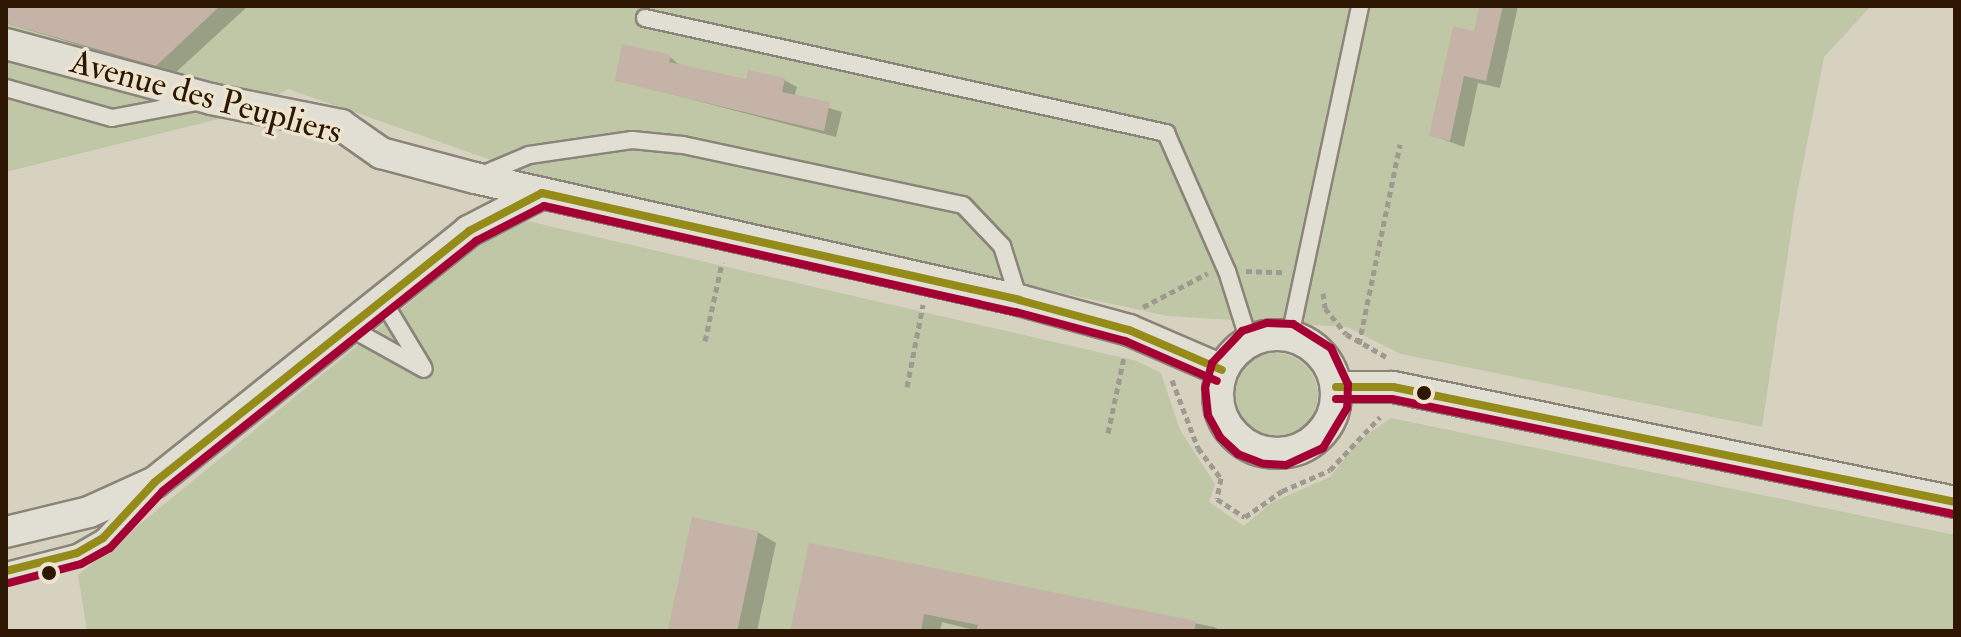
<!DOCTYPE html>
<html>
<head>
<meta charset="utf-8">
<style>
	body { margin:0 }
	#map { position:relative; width:1961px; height:637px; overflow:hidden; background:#d7d1bf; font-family:"IM FELL Double Pica",serif }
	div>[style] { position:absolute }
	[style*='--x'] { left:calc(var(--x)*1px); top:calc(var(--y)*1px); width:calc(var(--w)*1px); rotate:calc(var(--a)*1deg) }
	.green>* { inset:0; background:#bfc7a6 }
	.round { border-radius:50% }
	.shadow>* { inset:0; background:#0003 }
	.building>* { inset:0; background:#c4b3a6; transform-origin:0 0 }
	.path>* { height:5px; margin-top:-2.5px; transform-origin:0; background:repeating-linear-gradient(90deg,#9f9a90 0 6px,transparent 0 10px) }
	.roads { filter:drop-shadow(2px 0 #8b8478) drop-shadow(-2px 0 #8b8478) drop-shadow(0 2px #8b8478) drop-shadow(0 -2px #8b8478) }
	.lane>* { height:16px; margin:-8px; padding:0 8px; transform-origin:8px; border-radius:8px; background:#e1ded4 }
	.street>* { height:30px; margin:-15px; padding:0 15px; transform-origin:15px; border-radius:15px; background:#e1ded4 }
	.street>.ring { margin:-15px; padding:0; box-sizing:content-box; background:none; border:30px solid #e1ded4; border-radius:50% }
	.bus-1>* { height:8px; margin:-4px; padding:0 4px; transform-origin:4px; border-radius:4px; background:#948b18 }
	.bus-2>* { height:8px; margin:-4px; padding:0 4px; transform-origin:4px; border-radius:4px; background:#a40034 }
	.dots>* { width:22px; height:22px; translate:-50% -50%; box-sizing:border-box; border:4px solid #ece4cf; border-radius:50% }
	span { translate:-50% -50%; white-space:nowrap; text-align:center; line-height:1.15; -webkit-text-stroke:7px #ece4cf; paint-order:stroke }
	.street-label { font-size:34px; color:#2d1602 }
	.frame { position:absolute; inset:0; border:8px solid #2d1602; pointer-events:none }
</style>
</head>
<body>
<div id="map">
	<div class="green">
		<i style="clip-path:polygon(6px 6px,1871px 6px,1824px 57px,1796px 199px,1762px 427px,1401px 354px,1347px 327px,1168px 316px,563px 185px,288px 89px,251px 111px,6px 172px)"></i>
		<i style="clip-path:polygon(527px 221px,1137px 361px,1161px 373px,1180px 430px,1215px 484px,1209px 502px,1244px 526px,1271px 503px,1330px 477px,1361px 439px,1391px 418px,1955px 535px,1955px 631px,87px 631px,78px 575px,463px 259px,499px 232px)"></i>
		<i class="round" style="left:1232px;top:353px;width:86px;height:86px"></i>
	</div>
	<div class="shadow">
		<i style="clip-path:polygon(6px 6px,248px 6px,174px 74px,6px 23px)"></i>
		<i style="clip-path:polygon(1481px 6px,1518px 6px,1500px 88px,1478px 83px,1464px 147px,1431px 135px,1476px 33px)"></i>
		<i style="clip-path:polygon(670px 57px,682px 67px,748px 81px,784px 80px,797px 87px,794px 97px,842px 112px,836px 137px,617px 80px)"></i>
		<i style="clip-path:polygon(694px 520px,759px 533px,776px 543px,757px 631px,670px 631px)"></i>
		<i style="clip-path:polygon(811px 545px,1214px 627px,1222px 631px,978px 631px,942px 622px,940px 631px,795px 631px)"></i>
	</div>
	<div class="building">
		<i style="clip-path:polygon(6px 6px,220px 6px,156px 66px,6px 23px)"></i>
		<i style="clip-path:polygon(1479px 6px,1503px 6px,1486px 81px,1464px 76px,1450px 141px,1429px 136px,1453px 26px,1474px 31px)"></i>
		<i style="clip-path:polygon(622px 44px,671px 55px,669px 62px,746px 79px,748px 70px,785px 78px,782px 92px,830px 102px,824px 131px,615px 81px)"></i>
		<i style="left:692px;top:517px;width:68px;height:116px;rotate:12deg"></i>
		<i style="clip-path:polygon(809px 543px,1196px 621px,1194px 631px,976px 631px,978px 625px,924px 614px,921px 631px,790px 631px)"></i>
	</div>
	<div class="path">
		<i style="--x:1246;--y:271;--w:38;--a:2"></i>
		<i style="--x:1323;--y:293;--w:15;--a:82"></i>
		<i style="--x:1325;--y:308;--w:33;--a:51"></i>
		<i style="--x:1346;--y:334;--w:48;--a:29.7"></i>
		<i style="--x:1143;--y:307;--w:73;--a:-27.6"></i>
		<i style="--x:705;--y:341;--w:80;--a:-77.7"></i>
		<i style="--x:1359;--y:344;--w:204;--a:-78.4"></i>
		<i style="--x:1172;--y:380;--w:73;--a:69.1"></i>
		<i style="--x:1198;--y:448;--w:38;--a:53"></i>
		<i style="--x:1221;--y:478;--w:21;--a:101"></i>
		<i style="--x:1217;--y:499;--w:33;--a:33"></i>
		<i style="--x:1245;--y:517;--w:45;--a:-35.1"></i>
		<i style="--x:1282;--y:491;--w:52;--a:-23.6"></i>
		<i style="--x:1330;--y:470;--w:73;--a:-46.7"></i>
		<i style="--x:907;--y:387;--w:84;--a:-79"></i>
		<i style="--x:1108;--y:433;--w:78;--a:-78.1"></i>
	</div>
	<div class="roads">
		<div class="lane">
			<i style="--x:645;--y:18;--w:534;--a:12.45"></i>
			<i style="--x:1166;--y:133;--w:151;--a:66.2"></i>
			<i style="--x:1227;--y:271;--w:73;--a:72.6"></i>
			<i style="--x:6;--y:88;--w:110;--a:15.8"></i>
			<i style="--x:112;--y:118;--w:92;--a:-10.7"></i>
			<i style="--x:479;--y:176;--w:54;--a:-22.8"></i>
			<i style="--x:529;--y:155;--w:104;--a:-8.3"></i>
			<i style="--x:632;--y:140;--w:51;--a:5.6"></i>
			<i style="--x:683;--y:145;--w:286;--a:12.1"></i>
			<i style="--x:963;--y:205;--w:57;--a:46.4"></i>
			<i style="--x:1002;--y:246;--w:57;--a:72.5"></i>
			<i style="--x:383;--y:301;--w:77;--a:58.8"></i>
			<i style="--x:352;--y:329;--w:82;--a:29.1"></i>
			<i style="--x:1290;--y:336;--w:337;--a:-78"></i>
			<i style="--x:6;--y:571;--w:73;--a:-14.2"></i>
			<i style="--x:77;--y:553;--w:30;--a:-30"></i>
			<i style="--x:103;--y:538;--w:59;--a:-47.1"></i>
		</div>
		<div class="street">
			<i style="--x:6;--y:44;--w:212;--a:15"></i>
			<i style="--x:211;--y:99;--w:133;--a:11.3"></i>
			<i style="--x:341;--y:125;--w:49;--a:35"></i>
			<i style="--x:381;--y:153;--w:97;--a:14.9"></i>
			<i style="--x:475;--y:178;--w:558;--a:12.64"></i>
			<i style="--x:1019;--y:300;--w:114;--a:15.3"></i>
			<i style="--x:1129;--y:330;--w:101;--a:23.3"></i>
			<i class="ring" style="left:1218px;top:335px;width:88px;height:88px"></i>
			<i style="--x:1336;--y:387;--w:57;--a:0"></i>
			<i style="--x:1393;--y:387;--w:574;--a:11.56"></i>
			<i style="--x:6;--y:532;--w:85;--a:-13.5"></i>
			<i style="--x:89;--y:512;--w:72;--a:-24.4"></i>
			<i style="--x:155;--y:482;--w:402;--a:-38.6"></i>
			<i style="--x:469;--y:231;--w:82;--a:-27.5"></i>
		</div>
	</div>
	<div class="bus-1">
		<i style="--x:1336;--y:387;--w:57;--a:0"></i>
		<i style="--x:1393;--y:387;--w:574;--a:11.56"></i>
		<i style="--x:6;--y:571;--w:73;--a:-14.2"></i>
		<i style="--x:77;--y:553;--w:30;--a:-30"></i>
		<i style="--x:103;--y:538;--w:76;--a:-47.1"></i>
		<i style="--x:155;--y:482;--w:402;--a:-38.6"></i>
		<i style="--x:469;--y:231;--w:82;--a:-27.5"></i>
		<i style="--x:542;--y:193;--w:489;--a:12.6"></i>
		<i style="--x:1019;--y:300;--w:114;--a:15.3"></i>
		<i style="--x:1129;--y:330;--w:101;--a:23.3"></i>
	</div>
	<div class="bus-2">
		<i style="--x:1336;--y:399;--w:56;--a:0"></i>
		<i style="--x:1392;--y:399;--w:573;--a:11.58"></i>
		<i style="--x:1261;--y:463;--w:25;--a:-159"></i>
		<i style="--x:1238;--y:454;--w:25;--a:-137"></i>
		<i style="--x:1220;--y:437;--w:25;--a:-119"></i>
		<i style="--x:1208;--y:415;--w:27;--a:-96"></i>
		<i style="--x:1205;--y:388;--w:26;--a:-74"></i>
		<i style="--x:1212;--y:363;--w:44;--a:-46.8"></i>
		<i style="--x:1242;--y:331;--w:26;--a:-18"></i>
		<i style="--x:1267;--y:323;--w:26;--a:2"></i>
		<i style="--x:1293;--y:324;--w:45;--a:32.3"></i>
		<i style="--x:1331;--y:348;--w:40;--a:65"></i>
		<i style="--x:1348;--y:384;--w:24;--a:92"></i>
		<i style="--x:1347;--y:408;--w:47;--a:121"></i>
		<i style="--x:1323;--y:448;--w:41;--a:155.3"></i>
		<i style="--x:1286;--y:465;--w:22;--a:-177"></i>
		<i style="--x:9;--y:583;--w:74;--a:-14.8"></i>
		<i style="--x:81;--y:564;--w:33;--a:-29"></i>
		<i style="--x:110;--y:548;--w:78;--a:-47.1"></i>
		<i style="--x:163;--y:491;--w:401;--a:-38.6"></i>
		<i style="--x:476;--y:241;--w:76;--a:-27.2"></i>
		<i style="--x:544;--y:206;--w:484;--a:12.7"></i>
		<i style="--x:1016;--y:312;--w:113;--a:14.9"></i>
		<i style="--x:1125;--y:341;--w:100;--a:23.5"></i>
	</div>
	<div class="dots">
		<i style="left:1424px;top:393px;background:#2d1602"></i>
		<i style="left:49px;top:573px;background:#2d1602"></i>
	</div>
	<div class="street-label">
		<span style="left:206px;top:97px;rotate:15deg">Avenue des Peupliers</span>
	</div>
	<div class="frame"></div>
</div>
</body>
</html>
